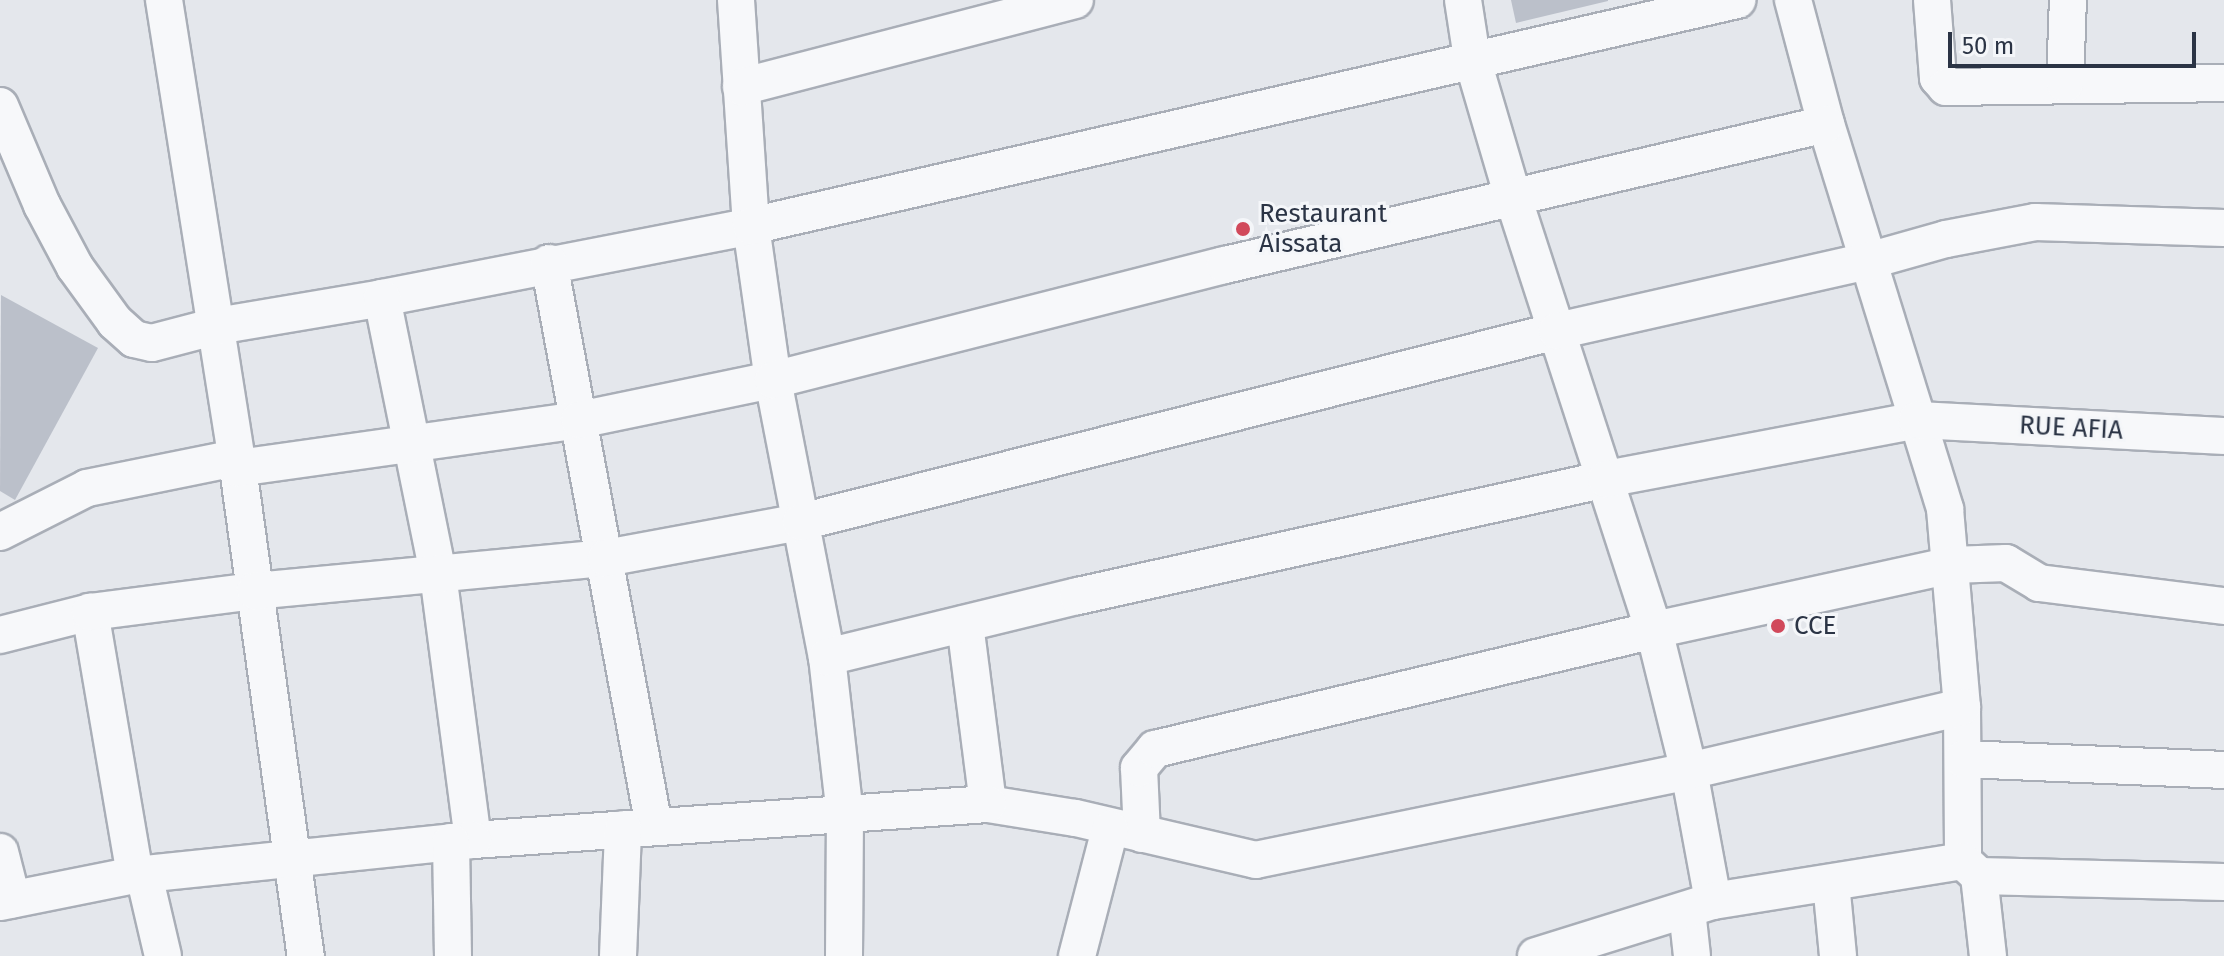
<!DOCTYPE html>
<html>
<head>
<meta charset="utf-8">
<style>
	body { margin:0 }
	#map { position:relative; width:2224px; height:956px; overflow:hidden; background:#e4e7ec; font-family:"Fira Sans",sans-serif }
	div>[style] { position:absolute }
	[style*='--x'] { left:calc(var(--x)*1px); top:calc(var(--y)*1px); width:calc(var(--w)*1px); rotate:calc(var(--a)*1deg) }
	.building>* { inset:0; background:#bbc0ca }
	.roads { filter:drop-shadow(2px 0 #a9aeb7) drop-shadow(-2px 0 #a9aeb7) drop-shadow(0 2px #a9aeb7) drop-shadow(0 -2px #a9aeb7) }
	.street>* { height:36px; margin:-18px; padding:0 18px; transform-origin:18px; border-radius:18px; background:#f7f8fa }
	.dots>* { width:22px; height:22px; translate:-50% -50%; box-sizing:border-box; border:4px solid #f4f6f9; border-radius:50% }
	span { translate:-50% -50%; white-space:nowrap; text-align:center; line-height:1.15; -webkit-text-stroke:6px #f4f6f9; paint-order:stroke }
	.poi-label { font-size:26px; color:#2b3445 }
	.left { translate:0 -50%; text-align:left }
	.street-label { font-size:26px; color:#2b3445 }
	.scale { position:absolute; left:1948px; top:32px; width:248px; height:36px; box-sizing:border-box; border:4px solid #2b3445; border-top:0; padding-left:10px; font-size:24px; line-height:28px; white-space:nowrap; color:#2b3445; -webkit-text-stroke:6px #f4f6f9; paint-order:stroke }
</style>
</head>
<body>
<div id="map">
	<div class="building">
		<i style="clip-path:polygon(1511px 0,1608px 0,1608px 1px,1516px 23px)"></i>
		<i style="clip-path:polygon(1px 295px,98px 348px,15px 500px,0 491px)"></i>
	</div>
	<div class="roads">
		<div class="street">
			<i style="--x:164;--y:0;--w:474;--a:81"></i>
			<i style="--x:238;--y:468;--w:493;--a:82.1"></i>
			<i style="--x:736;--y:0;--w:226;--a:86.2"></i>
			<i style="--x:751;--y:226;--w:156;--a:81.9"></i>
			<i style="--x:773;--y:380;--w:282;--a:79"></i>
			<i style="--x:827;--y:657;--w:158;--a:83.5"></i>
			<i style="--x:845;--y:814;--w:142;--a:90.4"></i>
			<i style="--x:1463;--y:0;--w:59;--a:81.2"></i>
			<i style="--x:1472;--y:58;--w:145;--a:73.6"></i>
			<i style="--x:1513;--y:197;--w:455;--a:72"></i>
			<i style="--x:1654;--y:630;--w:145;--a:76.1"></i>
			<i style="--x:1689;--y:771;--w:132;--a:79.5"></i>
			<i style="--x:1793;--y:0;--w:128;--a:75.1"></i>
			<i style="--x:1826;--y:124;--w:403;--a:72.8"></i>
			<i style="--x:1945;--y:509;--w:199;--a:85.1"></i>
			<i style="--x:1962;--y:707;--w:154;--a:89.6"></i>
			<i style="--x:1932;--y:0;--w:78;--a:85.6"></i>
			<i style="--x:1938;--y:78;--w:12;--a:48"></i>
			<i style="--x:1946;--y:87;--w:278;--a:-0.8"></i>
			<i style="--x:2065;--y:84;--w:84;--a:-88"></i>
			<i style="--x:741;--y:87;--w:345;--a:-14.6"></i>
			<i style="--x:0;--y:106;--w:108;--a:67"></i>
			<i style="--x:42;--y:205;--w:70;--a:62"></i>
			<i style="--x:75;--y:267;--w:68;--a:54"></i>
			<i style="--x:115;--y:322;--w:25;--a:42"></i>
			<i style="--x:134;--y:339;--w:18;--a:13"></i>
			<i style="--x:152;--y:343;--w:67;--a:-14.7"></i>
			<i style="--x:217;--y:326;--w:167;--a:-9.6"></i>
			<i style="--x:382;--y:298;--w:376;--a:-11"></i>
			<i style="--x:751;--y:226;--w:1012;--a:-12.91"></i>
			<i style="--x:549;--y:263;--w:573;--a:79.44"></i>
			<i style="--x:382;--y:298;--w:282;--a:78.5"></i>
			<i style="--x:438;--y:574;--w:268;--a:82.5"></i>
			<i style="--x:238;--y:468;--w:344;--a:-8"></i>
			<i style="--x:579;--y:420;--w:198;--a:-11.7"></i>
			<i style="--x:773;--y:380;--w:466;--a:-14.3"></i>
			<i style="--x:1225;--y:265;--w:617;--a:-13.2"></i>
			<i style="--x:0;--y:532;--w:97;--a:-26.8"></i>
			<i style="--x:87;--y:488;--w:152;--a:-11.4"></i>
			<i style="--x:965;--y:624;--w:181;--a:82.7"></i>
			<i style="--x:0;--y:635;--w:93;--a:-14.3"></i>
			<i style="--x:827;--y:657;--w:258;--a:-13.7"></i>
			<i style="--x:1078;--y:596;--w:541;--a:-12.49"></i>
			<i style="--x:1606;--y:479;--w:317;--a:-10.7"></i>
			<i style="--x:1917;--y:420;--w:307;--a:3"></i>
			<i style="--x:1962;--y:707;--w:280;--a:166.8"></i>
			<i style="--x:1689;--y:771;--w:442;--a:168.4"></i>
			<i style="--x:1256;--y:860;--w:186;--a:-166.9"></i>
			<i style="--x:1075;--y:818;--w:88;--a:-170.9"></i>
			<i style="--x:988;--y:804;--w:516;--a:176"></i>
			<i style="--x:473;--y:840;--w:340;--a:174.1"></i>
			<i style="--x:135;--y:875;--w:267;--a:-99.7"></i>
			<i style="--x:90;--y:612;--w:166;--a:-7.3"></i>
			<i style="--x:255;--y:591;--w:353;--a:-5.4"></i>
			<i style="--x:606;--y:558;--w:198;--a:-10.5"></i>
			<i style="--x:801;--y:522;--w:780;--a:-14.18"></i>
			<i style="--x:1557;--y:331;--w:319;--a:-12.7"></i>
			<i style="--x:1868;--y:261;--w:81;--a:-15.8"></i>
			<i style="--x:1946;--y:239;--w:91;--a:-10.8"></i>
			<i style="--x:2035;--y:222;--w:189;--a:1.8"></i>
			<i style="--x:1963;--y:759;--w:261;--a:2.4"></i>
			<i style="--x:1142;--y:834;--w:66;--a:-92.6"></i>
			<i style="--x:1139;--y:768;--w:25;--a:-50"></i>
			<i style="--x:1155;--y:749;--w:513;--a:-13.41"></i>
			<i style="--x:1654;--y:630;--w:305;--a:-12.3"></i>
			<i style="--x:1952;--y:565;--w:54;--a:-2.1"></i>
			<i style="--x:2006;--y:563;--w:39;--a:31"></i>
			<i style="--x:2039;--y:583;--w:186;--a:7.1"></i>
			<i style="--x:451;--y:842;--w:114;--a:89"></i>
			<i style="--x:0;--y:852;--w:49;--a:75.7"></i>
			<i style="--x:144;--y:875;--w:83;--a:76.8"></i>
			<i style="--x:1979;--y:876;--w:81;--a:83.6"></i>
			<i style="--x:1831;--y:883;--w:73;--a:84.5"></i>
			<i style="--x:0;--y:902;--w:138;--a:-11.3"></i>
			<i style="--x:1687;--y:910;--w:46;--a:83.8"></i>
			<i style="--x:618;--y:956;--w:127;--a:-87.7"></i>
			<i style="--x:1077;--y:956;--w:131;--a:-75.4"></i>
			<i style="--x:1536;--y:956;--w:185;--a:-17.3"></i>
			<i style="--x:1713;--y:901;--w:253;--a:-9.1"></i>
			<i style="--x:1963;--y:861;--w:22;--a:43"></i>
			<i style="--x:1979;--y:876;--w:245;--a:1.4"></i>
		</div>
	</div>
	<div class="dots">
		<i style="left:1243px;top:229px;background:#d1495b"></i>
		<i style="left:1778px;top:626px;background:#d1495b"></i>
	</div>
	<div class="poi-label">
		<span class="left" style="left:1259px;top:229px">Restaurant<br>Aissata</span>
		<span class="left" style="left:1794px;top:626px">CCE</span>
	</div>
	<div class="street-label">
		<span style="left:2071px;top:428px;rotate:3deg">RUE AFIA</span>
	</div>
	<div class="scale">50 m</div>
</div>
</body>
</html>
